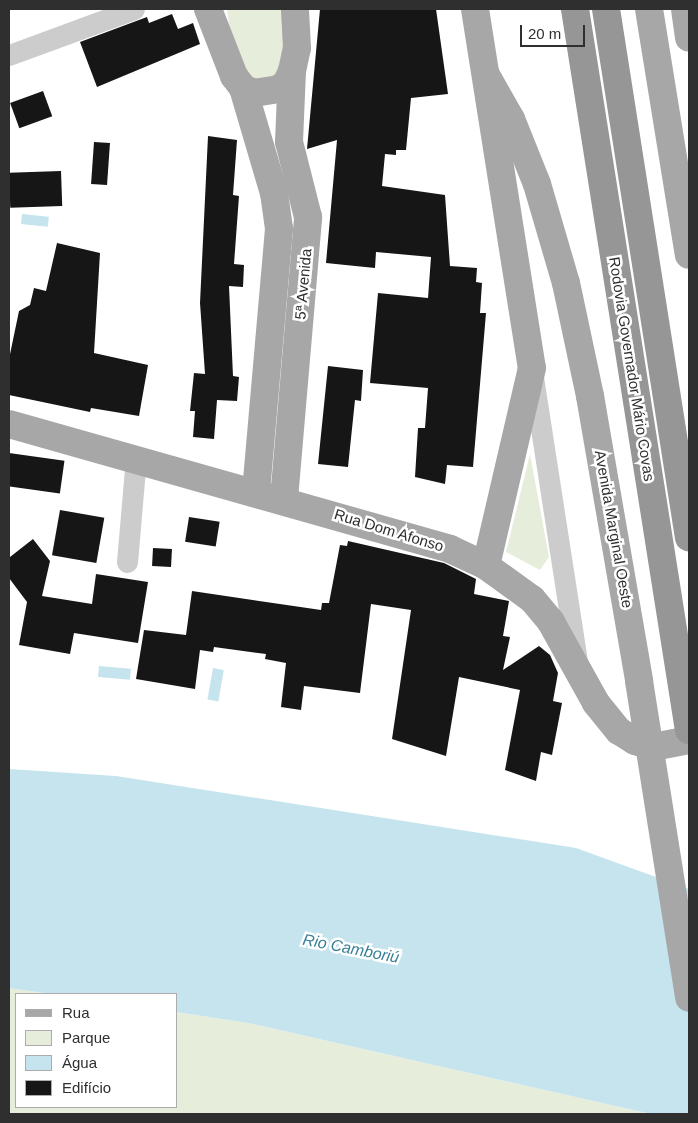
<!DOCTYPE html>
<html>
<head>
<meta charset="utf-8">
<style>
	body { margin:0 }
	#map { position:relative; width:698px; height:1123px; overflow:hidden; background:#fff; font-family:Arial,sans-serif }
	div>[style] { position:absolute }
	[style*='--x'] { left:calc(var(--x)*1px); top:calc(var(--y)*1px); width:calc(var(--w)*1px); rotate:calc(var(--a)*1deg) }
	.green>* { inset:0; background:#e7eddb }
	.water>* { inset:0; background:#c6e4ee; transform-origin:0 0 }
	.building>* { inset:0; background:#161616; transform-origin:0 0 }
	.minor>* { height:21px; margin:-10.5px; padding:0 10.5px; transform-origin:10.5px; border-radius:10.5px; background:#ccc }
	.major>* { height:28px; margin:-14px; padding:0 14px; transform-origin:14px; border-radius:14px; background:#a7a7a7 }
	.highway>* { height:28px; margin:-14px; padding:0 14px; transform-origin:14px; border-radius:14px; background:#969696 }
	.major-bridge>* { height:28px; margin:-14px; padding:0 14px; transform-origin:14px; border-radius:14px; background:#a7a7a7 }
	span { translate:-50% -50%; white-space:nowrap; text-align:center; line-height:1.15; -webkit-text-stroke:5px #fff; paint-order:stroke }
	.street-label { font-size:15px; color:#2f2f2f }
	.water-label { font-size:16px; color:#377f97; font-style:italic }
	.frame { position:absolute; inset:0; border:10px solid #2f2f2f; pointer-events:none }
	.legend { position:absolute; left:15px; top:993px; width:162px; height:115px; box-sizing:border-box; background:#fff; border:1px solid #acacac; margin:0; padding:6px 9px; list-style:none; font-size:15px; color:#2f2f2f }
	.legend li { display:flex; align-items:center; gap:10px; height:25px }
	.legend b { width:25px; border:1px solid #acacac }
	.scale { position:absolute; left:520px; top:25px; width:65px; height:22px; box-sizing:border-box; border:2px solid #2f2f2f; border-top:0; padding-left:6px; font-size:15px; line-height:18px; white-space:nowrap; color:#2f2f2f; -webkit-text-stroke:4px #fff; paint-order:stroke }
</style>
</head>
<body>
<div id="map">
	<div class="green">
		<i style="clip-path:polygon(227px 9px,286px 9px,282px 67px,272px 79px,257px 81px,246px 75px,231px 38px)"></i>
		<i style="clip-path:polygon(530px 454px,549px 557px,540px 570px,506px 552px)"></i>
		<i style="clip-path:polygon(9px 988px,50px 994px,16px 994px,16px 1107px,176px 1107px,176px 1012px,248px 1023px,651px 1114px,9px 1114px)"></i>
	</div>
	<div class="water">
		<i style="left:22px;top:214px;width:27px;height:10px;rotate:6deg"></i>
		<i style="left:99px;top:666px;width:32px;height:11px;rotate:5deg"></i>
		<i style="left:213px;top:668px;width:11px;height:32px;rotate:10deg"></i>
		<i style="clip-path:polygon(9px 769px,116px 776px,576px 848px,689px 889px,689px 1114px,651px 1114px,248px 1023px,176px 1012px,176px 994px,50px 994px,9px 988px)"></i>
	</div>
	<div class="building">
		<i style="clip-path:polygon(320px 9px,436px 9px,448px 94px,411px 98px,406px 150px,396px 150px,396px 155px,385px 154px,382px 186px,445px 195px,450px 266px,477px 268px,476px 282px,482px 283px,480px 313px,486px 313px,473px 467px,447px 465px,445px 484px,415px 477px,418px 428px,425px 428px,428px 388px,370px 383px,378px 293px,428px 298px,431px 257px,376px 252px,375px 268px,326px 263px,337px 140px,307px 149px)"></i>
		<i style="clip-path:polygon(172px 14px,178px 29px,193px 23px,200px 44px,97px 87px,80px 42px,147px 17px,149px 23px)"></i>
		<i style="left:43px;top:91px;width:27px;height:35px;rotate:70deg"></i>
		<i style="clip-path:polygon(208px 136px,237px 140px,233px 195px,239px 196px,234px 264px,244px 265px,243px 287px,229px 286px,233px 376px,239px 377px,237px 401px,217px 400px,214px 439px,193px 437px,195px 411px,190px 411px,194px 373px,205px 374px,200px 303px)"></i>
		<i style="left:94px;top:142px;width:16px;height:42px;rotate:4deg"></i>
		<i style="left:61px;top:171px;width:35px;height:52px;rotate:88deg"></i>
		<i style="clip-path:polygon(57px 243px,100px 253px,94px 353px,148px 365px,139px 416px,91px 408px,90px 412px,9px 395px,9px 359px,19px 311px,30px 305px,34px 288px,46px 291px)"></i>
		<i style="clip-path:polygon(328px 366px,363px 370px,361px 401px,355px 400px,348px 467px,318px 464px)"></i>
		<i style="left:9px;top:453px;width:56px;height:33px;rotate:8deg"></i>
		<i style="left:60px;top:510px;width:45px;height:46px;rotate:10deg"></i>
		<i style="left:189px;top:517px;width:31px;height:25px;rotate:9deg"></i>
		<i style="clip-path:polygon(33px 539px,50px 561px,42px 596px,92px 604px,96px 574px,148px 582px,138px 643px,74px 633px,70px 654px,19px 645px,27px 602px,9px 578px,9px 564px,10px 557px)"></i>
		<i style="clip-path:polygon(348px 541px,444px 563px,476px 579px,474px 594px,509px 601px,503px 636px,510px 637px,503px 670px,539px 646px,550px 655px,558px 673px,553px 701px,562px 703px,552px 755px,541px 752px,536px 781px,505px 770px,520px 690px,459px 677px,446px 756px,392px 739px,411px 610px,371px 604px,360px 693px,304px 686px,301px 710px,281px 707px,286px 663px,265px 659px,266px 654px,214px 647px,213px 652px,200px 650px,195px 689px,136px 679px,144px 630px,186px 635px,192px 591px,321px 610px,322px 603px,329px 603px,340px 545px,347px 546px)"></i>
		<i style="left:153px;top:548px;width:19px;height:18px;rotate:3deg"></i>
	</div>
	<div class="minor">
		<i style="--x:9;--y:55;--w:133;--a:-20.2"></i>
		<i style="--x:533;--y:377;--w:287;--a:81.2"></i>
		<i style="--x:127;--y:562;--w:104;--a:-85.1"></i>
	</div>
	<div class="major">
		<i style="--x:208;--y:9;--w:72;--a:68.8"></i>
		<i style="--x:234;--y:76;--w:15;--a:53"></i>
		<i style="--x:243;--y:88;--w:12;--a:24"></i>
		<i style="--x:254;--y:93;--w:24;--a:-9"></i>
		<i style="--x:278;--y:89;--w:9;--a:-32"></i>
		<i style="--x:286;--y:84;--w:14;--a:-65"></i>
		<i style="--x:292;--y:71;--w:24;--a:-78"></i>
		<i style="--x:297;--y:48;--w:39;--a:-93"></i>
		<i style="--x:475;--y:9;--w:363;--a:81"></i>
		<i style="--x:532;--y:368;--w:203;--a:103.1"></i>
		<i style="--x:649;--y:9;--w:249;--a:80.8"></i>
		<i style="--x:685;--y:9;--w:29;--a:82"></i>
		<i style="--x:486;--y:75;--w:51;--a:60.4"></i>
		<i style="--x:511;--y:119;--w:70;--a:68.2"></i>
		<i style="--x:537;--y:184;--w:103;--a:73.7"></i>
		<i style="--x:566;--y:283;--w:116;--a:78"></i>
		<i style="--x:590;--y:396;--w:289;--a:80.2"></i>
		<i style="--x:243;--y:88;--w:109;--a:73.6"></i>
		<i style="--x:274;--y:193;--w:36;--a:82"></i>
		<i style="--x:279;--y:229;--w:264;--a:95"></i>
		<i style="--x:9;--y:424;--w:458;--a:15.8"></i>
		<i style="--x:450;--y:549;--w:40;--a:25"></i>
		<i style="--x:486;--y:566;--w:57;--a:35.7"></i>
		<i style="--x:532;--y:599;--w:30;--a:50"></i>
		<i style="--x:551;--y:622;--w:93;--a:60.9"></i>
		<i style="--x:596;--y:703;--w:36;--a:51"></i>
		<i style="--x:619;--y:731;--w:19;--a:32"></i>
		<i style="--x:635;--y:741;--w:19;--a:18"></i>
		<i style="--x:653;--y:747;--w:37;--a:-11"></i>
		<i style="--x:284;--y:499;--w:283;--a:-85.1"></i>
		<i style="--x:308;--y:217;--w:77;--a:-104.2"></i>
		<i style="--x:289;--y:142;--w:71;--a:-87.6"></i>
	</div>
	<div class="highway">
		<i style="--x:575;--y:9;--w:730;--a:81.02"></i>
		<i style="--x:606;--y:9;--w:535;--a:81.08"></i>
	</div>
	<div class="major-bridge">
		<i style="--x:639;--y:681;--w:321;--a:81"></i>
	</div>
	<div class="street-label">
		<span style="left:303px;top:284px;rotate:-85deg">5ª Avenida</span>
		<span style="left:632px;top:369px;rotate:81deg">Rodovia Governador Mário Covas</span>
		<span style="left:614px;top:529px;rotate:80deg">Avenida Marginal Oeste</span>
		<span style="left:389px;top:530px;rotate:17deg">Rua Dom Afonso</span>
	</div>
	<div class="water-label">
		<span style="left:351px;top:949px;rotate:11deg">Rio Camboriú</span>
	</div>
	<div class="frame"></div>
	<ul class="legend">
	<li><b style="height:6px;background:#a7a7a7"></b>Rua</li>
	<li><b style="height:14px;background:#e7eddb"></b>Parque</li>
	<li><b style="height:14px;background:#c6e4ee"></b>Água</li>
	<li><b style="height:14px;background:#161616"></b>Edifício</li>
	</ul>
	<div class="scale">20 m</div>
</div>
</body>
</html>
